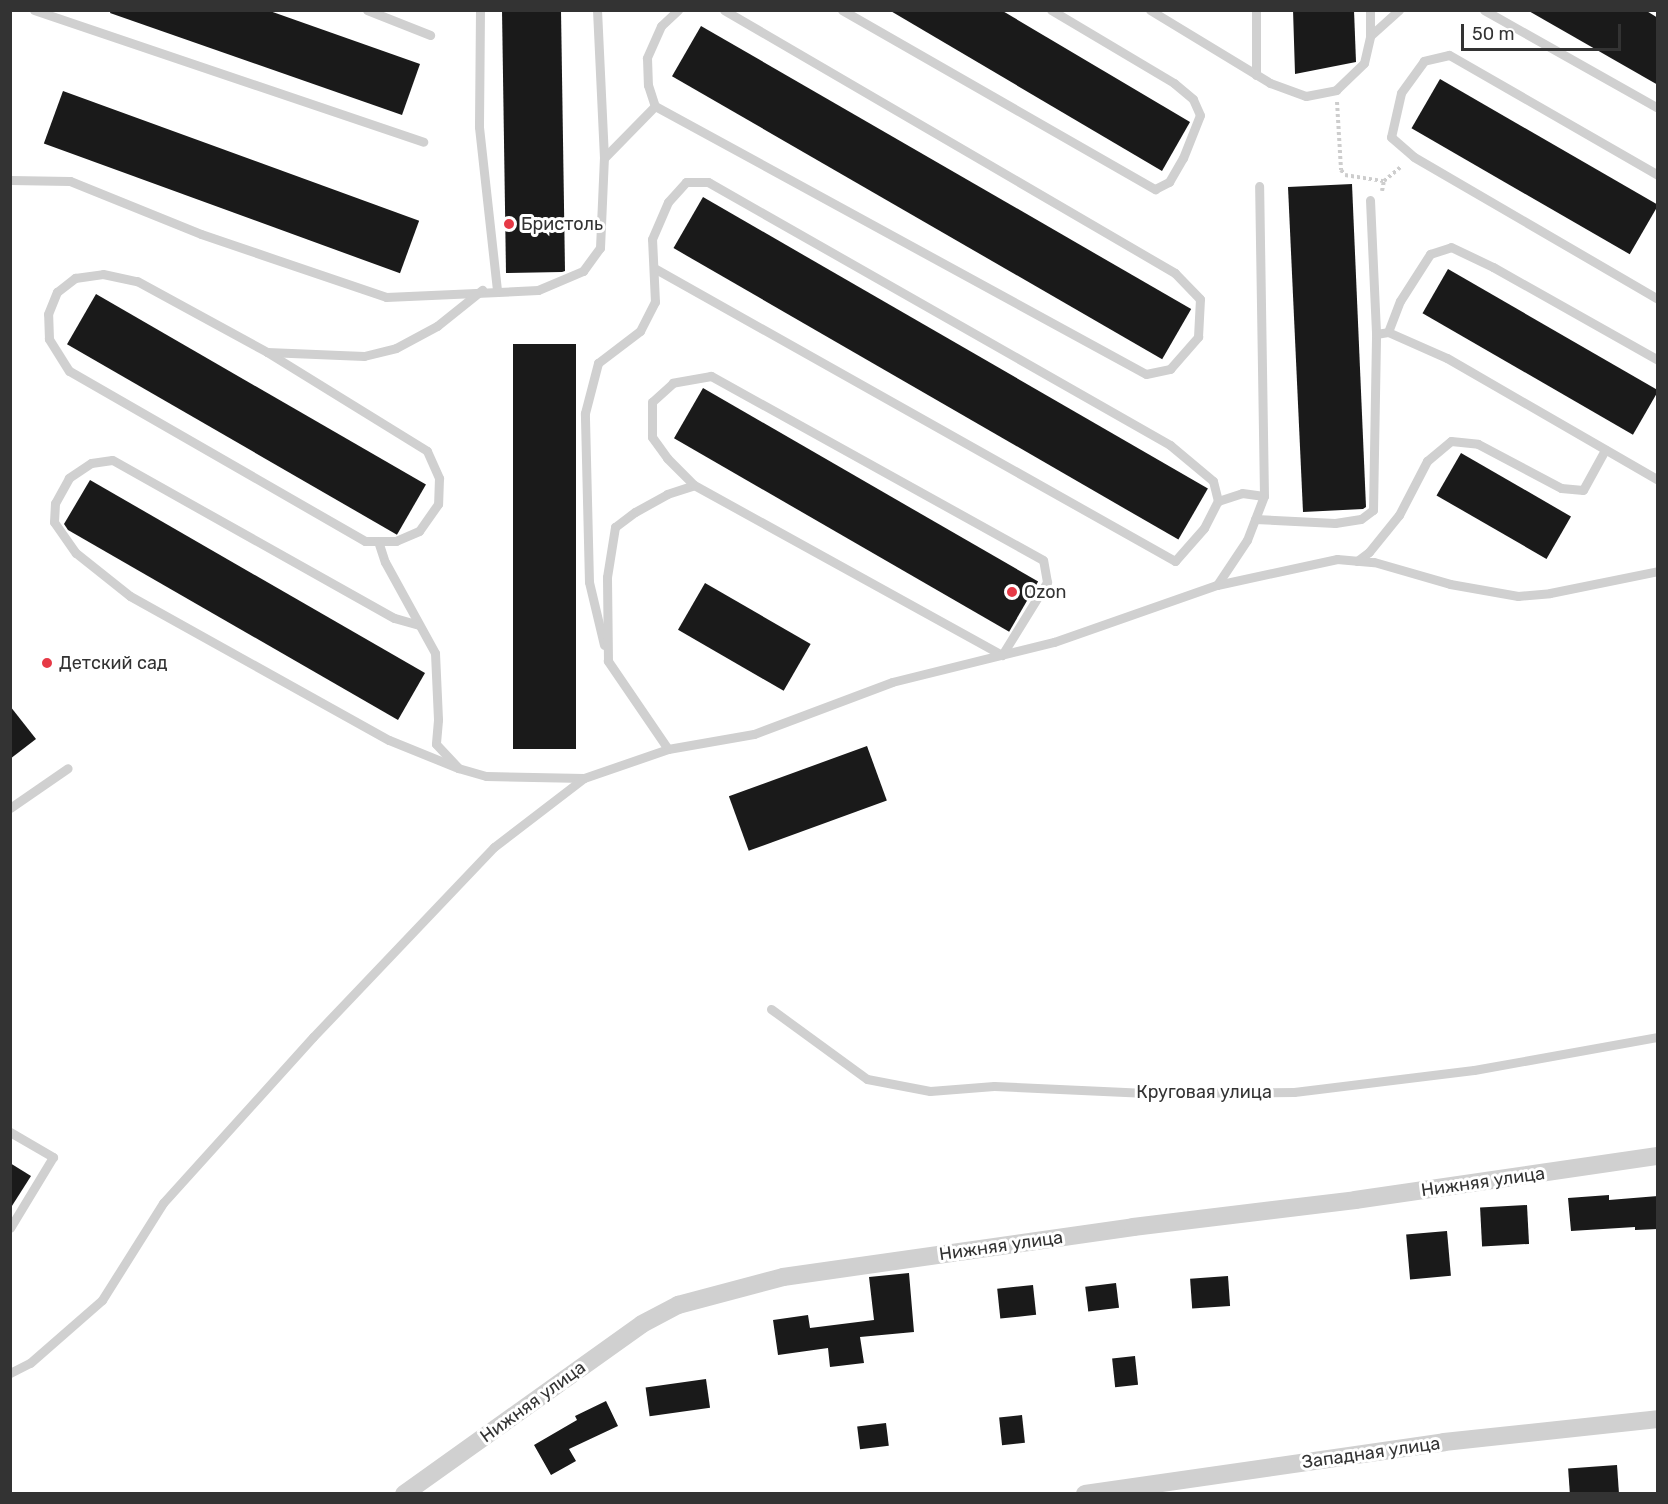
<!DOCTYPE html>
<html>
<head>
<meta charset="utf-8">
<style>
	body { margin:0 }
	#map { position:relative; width:1668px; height:1504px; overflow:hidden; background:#fff; font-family:Rubik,sans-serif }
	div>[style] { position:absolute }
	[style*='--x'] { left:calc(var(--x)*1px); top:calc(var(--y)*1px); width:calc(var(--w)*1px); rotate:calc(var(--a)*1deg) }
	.building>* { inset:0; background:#1a1a1a; transform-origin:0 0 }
	.path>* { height:4px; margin-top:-2px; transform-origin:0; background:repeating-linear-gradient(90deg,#cdcdcd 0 3px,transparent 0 6px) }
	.lane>* { height:9px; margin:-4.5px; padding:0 4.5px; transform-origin:4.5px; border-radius:4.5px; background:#d0d0d0 }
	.street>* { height:18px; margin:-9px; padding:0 9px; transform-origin:9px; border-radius:9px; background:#d0d0d0 }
	.dots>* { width:16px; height:16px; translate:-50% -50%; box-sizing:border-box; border:3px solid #fff; border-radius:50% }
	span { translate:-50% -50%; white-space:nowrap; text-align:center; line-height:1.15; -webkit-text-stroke:6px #fff; paint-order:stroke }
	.poi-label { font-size:18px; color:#333 }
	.left { translate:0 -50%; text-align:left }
	.street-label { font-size:18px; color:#333 }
	.frame { position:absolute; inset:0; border:12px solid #333; pointer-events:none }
	.scale { position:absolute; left:1461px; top:24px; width:160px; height:27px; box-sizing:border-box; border:3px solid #333; border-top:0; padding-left:8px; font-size:18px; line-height:21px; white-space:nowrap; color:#333; -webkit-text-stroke:4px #fff; paint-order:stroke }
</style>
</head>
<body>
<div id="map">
	<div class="building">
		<i style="clip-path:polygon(111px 10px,267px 10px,420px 64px,402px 115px,110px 13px)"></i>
		<i style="clip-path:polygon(502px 10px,561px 10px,565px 271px,562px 272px,506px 273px)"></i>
		<i style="clip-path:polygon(889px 10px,1001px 10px,1190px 122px,1162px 171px)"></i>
		<i style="clip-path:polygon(1293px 10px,1354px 10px,1356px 62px,1295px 74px)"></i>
		<i style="clip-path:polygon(1527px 10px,1645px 10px,1658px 18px,1658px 85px)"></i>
		<i style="left:701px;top:26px;width:566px;height:58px;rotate:30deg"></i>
		<i style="left:1440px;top:79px;width:252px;height:57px;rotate:30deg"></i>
		<i style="left:63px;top:91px;width:379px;height:56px;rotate:20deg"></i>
		<i style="clip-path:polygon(1352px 184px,1366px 507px,1363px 509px,1303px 512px,1288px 187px)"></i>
		<i style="left:703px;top:197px;width:583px;height:59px;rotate:30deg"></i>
		<i style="left:1448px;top:269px;width:243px;height:51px;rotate:30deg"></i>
		<i style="left:96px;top:294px;width:381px;height:58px;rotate:30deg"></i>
		<i style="left:513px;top:344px;width:63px;height:405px"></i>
		<i style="left:703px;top:388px;width:387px;height:58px;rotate:30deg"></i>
		<i style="left:1461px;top:453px;width:127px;height:49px;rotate:30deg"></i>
		<i style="clip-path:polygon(90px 480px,425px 673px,398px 720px,68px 530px,64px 524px)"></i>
		<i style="left:705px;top:583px;width:122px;height:54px;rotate:30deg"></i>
		<i style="clip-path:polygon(10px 706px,36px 739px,10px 759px)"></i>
		<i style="left:867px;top:746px;width:58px;height:147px;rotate:70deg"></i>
		<i style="clip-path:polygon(10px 1163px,31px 1176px,10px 1209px)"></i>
		<i style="clip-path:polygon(1609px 1195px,1609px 1200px,1658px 1196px,1658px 1229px,1635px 1230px,1635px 1227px,1571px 1231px,1568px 1198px)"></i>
		<i style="left:1527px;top:1205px;width:39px;height:47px;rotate:87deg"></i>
		<i style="left:1447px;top:1231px;width:45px;height:41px;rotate:85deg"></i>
		<i style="clip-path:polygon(909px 1273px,914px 1332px,860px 1337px,864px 1363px,830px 1367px,828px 1348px,778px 1355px,773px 1320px,808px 1315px,810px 1328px,874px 1320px,869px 1277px)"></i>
		<i style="left:1228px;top:1276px;width:30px;height:38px;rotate:86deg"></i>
		<i style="left:1116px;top:1283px;width:25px;height:31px;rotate:83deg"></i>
		<i style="left:1033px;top:1285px;width:30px;height:36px;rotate:84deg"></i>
		<i style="left:1135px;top:1356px;width:29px;height:23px;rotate:84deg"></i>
		<i style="left:706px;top:1379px;width:29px;height:61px;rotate:82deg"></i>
		<i style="clip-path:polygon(606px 1401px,618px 1426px,569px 1449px,576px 1461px,551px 1475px,534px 1445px,577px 1420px,575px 1416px)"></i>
		<i style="left:1022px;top:1415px;width:28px;height:23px;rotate:84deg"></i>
		<i style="left:886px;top:1423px;width:23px;height:29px;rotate:83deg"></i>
		<i style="left:1617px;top:1465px;width:29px;height:49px;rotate:86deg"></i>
	</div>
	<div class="path">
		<i style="--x:1337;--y:102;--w:68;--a:86.6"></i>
		<i style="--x:1341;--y:170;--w:6;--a:51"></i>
		<i style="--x:1345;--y:175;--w:39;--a:9"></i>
		<i style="--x:1382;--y:191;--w:10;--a:-79"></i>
		<i style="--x:1384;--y:181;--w:23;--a:-40"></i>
	</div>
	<div class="lane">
		<i style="--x:34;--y:10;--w:411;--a:18.7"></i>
		<i style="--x:367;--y:10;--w:68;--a:21.6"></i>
		<i style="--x:480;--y:10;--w:117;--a:90.5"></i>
		<i style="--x:479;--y:127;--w:164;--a:83.7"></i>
		<i style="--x:678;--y:10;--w:23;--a:137"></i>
		<i style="--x:661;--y:26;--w:35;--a:114"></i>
		<i style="--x:647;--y:58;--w:27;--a:88"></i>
		<i style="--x:648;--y:85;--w:22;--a:72"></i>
		<i style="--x:655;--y:106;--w:559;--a:28.63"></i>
		<i style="--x:1146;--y:374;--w:25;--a:-12"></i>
		<i style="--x:1170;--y:369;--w:43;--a:-48.8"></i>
		<i style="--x:1198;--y:337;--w:38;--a:-87"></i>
		<i style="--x:1200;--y:299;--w:36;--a:-134"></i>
		<i style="--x:1175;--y:273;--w:522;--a:-149.75"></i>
		<i style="--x:842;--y:10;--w:361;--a:29.8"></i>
		<i style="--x:1155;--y:189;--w:16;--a:-27"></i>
		<i style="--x:1169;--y:182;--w:28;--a:-60"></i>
		<i style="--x:1183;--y:158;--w:46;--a:-68.4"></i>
		<i style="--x:1200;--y:115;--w:17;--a:-114"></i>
		<i style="--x:1193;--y:99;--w:25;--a:-140"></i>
		<i style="--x:1174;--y:83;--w:143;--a:-149.3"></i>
		<i style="--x:1150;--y:10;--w:140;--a:31.3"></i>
		<i style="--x:1270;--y:83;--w:38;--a:20"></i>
		<i style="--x:1306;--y:96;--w:31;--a:-11"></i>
		<i style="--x:1336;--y:90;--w:39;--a:-44"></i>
		<i style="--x:1364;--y:63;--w:28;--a:-77"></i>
		<i style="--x:1370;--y:36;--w:26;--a:-90"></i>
		<i style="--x:1484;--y:10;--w:200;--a:29.4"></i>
		<i style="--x:1370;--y:36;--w:39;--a:-42"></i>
		<i style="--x:1256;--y:75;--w:65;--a:-90"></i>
		<i style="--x:604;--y:158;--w:73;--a:-45.6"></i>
		<i style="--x:1658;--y:175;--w:241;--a:-150.1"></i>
		<i style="--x:1449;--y:55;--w:26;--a:167"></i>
		<i style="--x:1424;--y:61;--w:39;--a:126"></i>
		<i style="--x:1401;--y:93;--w:45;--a:102.8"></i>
		<i style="--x:1391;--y:137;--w:30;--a:41"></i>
		<i style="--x:1414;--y:157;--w:282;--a:30.2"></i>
		<i style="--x:10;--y:180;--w:60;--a:1"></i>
		<i style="--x:70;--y:181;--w:141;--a:22"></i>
		<i style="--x:201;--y:234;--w:195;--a:18.8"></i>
		<i style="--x:386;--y:297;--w:152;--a:-2.6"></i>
		<i style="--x:538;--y:290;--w:49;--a:-22.9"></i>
		<i style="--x:583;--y:271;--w:29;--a:-54"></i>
		<i style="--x:600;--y:248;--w:90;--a:-87.5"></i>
		<i style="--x:604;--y:158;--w:148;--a:-92.7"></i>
		<i style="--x:1370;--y:200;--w:134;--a:87.4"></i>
		<i style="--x:654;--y:268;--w:598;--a:29.35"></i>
		<i style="--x:1175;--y:561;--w:44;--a:-48.7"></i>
		<i style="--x:1204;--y:528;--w:30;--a:-63"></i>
		<i style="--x:1218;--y:501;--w:25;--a:-18"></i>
		<i style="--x:1242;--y:493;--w:22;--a:8"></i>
		<i style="--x:1388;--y:332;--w:33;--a:-69"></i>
		<i style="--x:1400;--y:301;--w:56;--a:-57.4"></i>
		<i style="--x:1430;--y:254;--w:22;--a:-18"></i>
		<i style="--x:1451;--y:247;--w:47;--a:25.5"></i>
		<i style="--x:1493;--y:267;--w:189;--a:29.4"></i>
		<i style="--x:267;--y:352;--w:188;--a:31.7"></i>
		<i style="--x:427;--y:451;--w:30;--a:66"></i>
		<i style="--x:439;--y:478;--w:26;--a:92"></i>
		<i style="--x:438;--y:504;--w:33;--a:125"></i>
		<i style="--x:419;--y:531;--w:25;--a:157"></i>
		<i style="--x:396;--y:541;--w:31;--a:180"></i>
		<i style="--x:365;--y:541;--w:341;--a:-150.1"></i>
		<i style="--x:69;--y:371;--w:38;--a:-122"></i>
		<i style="--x:49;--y:339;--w:25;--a:-92"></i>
		<i style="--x:48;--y:314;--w:24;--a:-68"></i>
		<i style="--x:57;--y:292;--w:23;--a:-38"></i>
		<i style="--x:75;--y:278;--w:28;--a:-8"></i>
		<i style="--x:103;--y:274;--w:35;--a:12"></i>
		<i style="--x:137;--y:281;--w:148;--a:28.6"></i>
		<i style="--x:267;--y:352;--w:97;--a:2.4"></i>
		<i style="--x:364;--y:356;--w:33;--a:-14"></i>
		<i style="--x:396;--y:348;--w:47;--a:-28.2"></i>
		<i style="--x:437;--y:326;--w:58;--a:-38.7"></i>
		<i style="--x:1255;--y:519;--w:80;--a:2.9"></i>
		<i style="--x:1335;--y:523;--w:26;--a:-9"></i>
		<i style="--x:1361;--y:519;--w:15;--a:-37"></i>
		<i style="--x:1373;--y:510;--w:176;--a:-89"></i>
		<i style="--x:1376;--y:334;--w:12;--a:-9"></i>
		<i style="--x:1388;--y:332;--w:64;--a:23.8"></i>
		<i style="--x:1447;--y:358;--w:244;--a:30"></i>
		<i style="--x:378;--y:541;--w:22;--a:72"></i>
		<i style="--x:385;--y:562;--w:104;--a:61.2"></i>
		<i style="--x:435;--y:653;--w:67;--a:87.4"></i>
		<i style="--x:438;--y:720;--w:24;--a:95"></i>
		<i style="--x:436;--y:744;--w:33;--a:47"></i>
		<i style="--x:458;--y:768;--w:29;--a:16"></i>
		<i style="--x:486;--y:776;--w:98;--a:1.2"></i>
		<i style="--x:1357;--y:561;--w:15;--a:-37"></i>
		<i style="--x:1369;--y:552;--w:48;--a:-51"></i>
		<i style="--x:1399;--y:515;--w:61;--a:-62.6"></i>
		<i style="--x:1427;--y:461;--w:31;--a:-40"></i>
		<i style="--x:1451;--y:441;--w:27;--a:6"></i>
		<i style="--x:1478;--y:444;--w:94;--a:27.9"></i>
		<i style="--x:1561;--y:488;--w:22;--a:5"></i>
		<i style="--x:1583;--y:490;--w:46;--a:-61.2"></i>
		<i style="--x:1217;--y:585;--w:54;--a:-56.3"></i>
		<i style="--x:1247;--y:540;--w:47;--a:-68.9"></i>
		<i style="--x:1264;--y:496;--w:310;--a:-90.9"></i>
		<i style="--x:419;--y:625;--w:26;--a:-164"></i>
		<i style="--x:394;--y:618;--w:323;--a:-150.7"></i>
		<i style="--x:112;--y:460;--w:21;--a:172"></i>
		<i style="--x:91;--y:463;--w:27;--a:146"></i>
		<i style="--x:69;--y:478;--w:29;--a:119"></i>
		<i style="--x:55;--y:503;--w:19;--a:93"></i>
		<i style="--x:54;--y:522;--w:38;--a:55"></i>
		<i style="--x:76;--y:553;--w:69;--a:38.5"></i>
		<i style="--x:130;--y:596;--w:296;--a:29.1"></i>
		<i style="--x:389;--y:740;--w:74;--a:22.1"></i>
		<i style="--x:604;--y:645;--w:65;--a:-103.4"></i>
		<i style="--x:589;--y:582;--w:169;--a:-91.4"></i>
		<i style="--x:585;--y:413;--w:52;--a:-75.4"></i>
		<i style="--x:598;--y:363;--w:53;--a:-37.3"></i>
		<i style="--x:640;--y:331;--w:33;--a:-63"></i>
		<i style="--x:655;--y:302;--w:63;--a:-92.7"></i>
		<i style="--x:652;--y:239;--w:40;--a:-66.6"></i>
		<i style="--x:668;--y:202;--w:27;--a:-48"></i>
		<i style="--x:686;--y:182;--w:22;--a:0"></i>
		<i style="--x:708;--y:182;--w:532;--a:29.65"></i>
		<i style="--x:1170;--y:445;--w:56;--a:39.9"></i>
		<i style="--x:1213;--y:481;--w:21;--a:76"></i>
		<i style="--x:668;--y:749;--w:107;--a:-124.3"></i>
		<i style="--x:608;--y:661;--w:84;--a:-90.7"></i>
		<i style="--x:607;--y:577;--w:51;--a:-80.9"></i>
		<i style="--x:615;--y:527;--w:25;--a:-37"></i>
		<i style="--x:635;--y:512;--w:37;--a:-29"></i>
		<i style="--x:667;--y:494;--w:28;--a:-18"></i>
		<i style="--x:694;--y:485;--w:352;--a:28.9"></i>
		<i style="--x:1002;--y:655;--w:86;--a:-58.3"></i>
		<i style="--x:1047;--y:582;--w:22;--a:-100"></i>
		<i style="--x:1043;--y:560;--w:380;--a:-151"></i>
		<i style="--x:711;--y:376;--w:39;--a:170"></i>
		<i style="--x:673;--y:383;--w:28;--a:138"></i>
		<i style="--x:652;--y:402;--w:35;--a:90"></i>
		<i style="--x:652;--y:437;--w:26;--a:54"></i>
		<i style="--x:667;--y:458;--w:38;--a:45"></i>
		<i style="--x:10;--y:808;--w:70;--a:-34.6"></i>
		<i style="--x:771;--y:1009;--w:119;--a:36.1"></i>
		<i style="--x:867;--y:1079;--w:64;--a:10.8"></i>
		<i style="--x:930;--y:1091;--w:64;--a:-4.5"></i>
		<i style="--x:994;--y:1086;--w:153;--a:2.6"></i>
		<i style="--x:1147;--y:1093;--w:147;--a:-0.4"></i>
		<i style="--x:1294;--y:1092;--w:181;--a:-7"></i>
		<i style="--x:1474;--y:1070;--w:187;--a:-10.2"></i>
		<i style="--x:10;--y:1132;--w:50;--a:30.2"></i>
		<i style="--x:53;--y:1157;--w:83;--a:121.2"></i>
		<i style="--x:10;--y:1373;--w:22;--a:-27"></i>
		<i style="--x:30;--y:1363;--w:96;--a:-41.2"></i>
		<i style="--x:102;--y:1300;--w:115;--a:-57.8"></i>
		<i style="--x:163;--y:1203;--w:224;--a:-47.9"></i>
		<i style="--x:313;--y:1037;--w:262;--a:-46.4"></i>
		<i style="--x:494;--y:847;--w:113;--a:-37.5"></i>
		<i style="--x:584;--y:778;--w:89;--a:-19"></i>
		<i style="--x:668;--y:749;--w:87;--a:-9.9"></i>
		<i style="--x:754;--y:734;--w:147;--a:-20.6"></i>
		<i style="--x:892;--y:682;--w:167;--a:-13.9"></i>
		<i style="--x:1054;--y:642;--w:173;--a:-19.3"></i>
		<i style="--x:1217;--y:585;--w:123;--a:-12.2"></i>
		<i style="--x:1337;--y:559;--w:37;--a:5"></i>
		<i style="--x:1374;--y:562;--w:79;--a:16.1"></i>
		<i style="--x:1450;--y:584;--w:69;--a:10"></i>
		<i style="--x:1518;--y:596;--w:32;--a:-5"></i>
		<i style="--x:1550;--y:593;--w:110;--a:-11.5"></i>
	</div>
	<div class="street">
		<i style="--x:404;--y:1494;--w:292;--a:-35.5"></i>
		<i style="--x:642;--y:1324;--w:41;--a:-27.8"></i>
		<i style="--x:678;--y:1305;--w:109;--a:-14.9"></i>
		<i style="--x:783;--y:1277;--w:354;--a:-8.1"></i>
		<i style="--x:1133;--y:1227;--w:224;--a:-6.9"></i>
		<i style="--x:1355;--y:1200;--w:306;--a:-8.3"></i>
		<i style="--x:1085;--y:1494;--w:363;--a:-8.2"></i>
		<i style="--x:1444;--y:1442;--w:215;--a:-6.1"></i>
	</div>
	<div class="dots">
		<i style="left:509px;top:224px;background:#e63946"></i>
		<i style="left:1012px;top:592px;background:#e63946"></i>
		<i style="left:47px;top:663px;background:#e63946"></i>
	</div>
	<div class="poi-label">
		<span class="left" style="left:521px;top:224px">Бристоль</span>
		<span class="left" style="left:1024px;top:592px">Ozon</span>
		<span class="left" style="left:59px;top:663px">Детский сад</span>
	</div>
	<div class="street-label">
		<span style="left:1204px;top:1092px">Круговая улица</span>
		<span style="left:1483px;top:1182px;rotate:-8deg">Нижняя улица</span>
		<span style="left:1001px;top:1246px;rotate:-8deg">Нижняя улица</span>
		<span style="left:533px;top:1402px;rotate:-36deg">Нижняя улица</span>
		<span style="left:1371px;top:1453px;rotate:-8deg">Западная улица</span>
	</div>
	<div class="frame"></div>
	<div class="scale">50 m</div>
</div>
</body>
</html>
